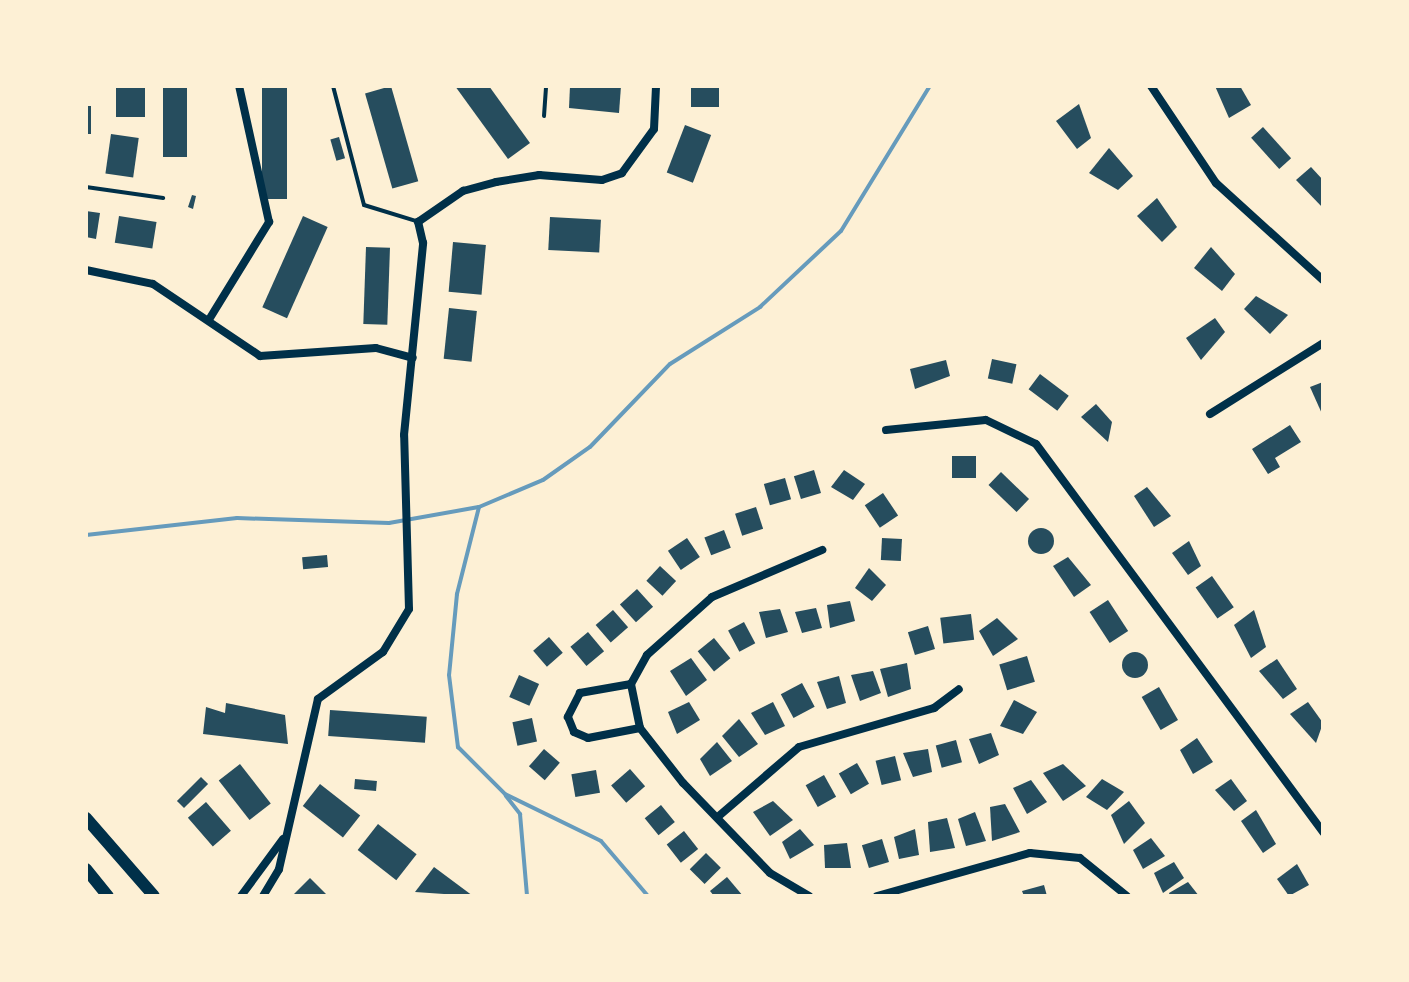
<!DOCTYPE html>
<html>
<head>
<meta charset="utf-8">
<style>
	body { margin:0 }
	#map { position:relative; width:1409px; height:982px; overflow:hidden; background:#fdf0d5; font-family:"Sofia Sans Condensed",sans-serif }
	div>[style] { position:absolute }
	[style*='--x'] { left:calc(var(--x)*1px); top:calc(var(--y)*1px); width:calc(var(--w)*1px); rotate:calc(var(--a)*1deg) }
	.stream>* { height:4px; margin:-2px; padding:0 2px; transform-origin:2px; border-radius:2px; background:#669bbc }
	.building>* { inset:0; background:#264d5e; transform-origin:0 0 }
	.round { border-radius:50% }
	.service>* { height:4px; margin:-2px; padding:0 2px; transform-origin:2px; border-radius:2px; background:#003049 }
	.minor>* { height:8px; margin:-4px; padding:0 4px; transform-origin:4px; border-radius:4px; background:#003049 }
	.primary>* { height:12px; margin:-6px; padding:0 6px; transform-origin:6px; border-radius:6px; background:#003049 }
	span { translate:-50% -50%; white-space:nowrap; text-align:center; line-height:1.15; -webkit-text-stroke:7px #fdf0d5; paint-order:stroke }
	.frame { position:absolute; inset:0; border:88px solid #fdf0d5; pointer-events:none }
</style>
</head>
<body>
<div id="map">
	<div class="stream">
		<i style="--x:479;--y:507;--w:90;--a:104.2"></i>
		<i style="--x:457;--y:594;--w:81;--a:95.6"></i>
		<i style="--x:449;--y:675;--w:73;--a:82.9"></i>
		<i style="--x:458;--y:747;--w:66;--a:45"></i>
		<i style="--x:505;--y:794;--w:107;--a:26.1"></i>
		<i style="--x:601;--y:841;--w:72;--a:49.5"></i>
		<i style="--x:86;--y:535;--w:152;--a:-6.4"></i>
		<i style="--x:237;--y:518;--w:152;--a:1.9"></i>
		<i style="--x:389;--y:523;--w:91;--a:-10.1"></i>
		<i style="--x:479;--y:507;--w:69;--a:-22.9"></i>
		<i style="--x:543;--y:480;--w:57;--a:-35.1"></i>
		<i style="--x:590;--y:447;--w:115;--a:-46.1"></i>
		<i style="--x:670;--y:364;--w:107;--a:-32.3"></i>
		<i style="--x:760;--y:307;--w:111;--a:-43.2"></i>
		<i style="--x:841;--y:231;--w:170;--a:-58.5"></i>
		<i style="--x:506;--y:796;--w:23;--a:52"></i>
		<i style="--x:520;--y:814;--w:82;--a:85.1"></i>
	</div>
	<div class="building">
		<i style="left:116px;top:86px;width:29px;height:31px"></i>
		<i style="left:163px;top:86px;width:24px;height:71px"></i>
		<i style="left:262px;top:86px;width:25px;height:113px"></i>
		<i style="left:391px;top:86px;width:99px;height:27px;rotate:74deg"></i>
		<i style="clip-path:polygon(455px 86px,489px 86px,530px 143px,508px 159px)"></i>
		<i style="clip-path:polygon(570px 86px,621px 86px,619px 113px,569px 108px)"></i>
		<i style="left:691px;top:86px;width:28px;height:21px"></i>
		<i style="clip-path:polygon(1215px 86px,1240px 86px,1251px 105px,1229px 118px)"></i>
		<i style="clip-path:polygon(1079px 104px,1091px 138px,1077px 149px,1056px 121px)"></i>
		<i style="left:86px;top:106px;width:5px;height:28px"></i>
		<i style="left:685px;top:125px;width:28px;height:51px;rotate:21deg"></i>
		<i style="left:1263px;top:127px;width:42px;height:16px;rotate:48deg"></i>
		<i style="left:111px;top:134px;width:28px;height:40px;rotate:8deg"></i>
		<i style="left:339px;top:137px;width:22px;height:9px;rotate:74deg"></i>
		<i style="clip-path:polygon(1109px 148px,1133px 176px,1118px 190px,1089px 173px)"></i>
		<i style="clip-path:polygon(1311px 167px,1323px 180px,1323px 208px,1296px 180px)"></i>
		<i style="clip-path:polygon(192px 195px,196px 196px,193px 209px,188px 207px)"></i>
		<i style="clip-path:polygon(1157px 198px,1177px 227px,1162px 242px,1137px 216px)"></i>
		<i style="clip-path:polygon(86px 211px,100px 213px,96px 239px,86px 237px)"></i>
		<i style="left:119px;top:216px;width:38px;height:27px;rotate:9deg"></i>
		<i style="left:303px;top:216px;width:27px;height:100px;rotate:24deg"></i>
		<i style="left:550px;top:217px;width:51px;height:33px;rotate:3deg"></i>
		<i style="left:453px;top:242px;width:33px;height:50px;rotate:5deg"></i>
		<i style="left:366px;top:247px;width:24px;height:77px;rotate:2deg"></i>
		<i style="clip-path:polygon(1211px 247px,1235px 274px,1222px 291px,1194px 268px)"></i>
		<i style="clip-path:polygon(1256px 296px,1288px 315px,1270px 334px,1244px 309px)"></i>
		<i style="left:449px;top:308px;width:28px;height:51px;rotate:6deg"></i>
		<i style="clip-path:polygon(1215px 318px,1225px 332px,1201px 360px,1186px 338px)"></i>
		<i style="left:992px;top:359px;width:25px;height:20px;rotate:12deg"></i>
		<i style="clip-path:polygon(946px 360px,950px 376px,915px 389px,910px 369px)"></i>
		<i style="left:1040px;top:374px;width:36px;height:19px;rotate:37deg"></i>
		<i style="clip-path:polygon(1323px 382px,1323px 416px,1310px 387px)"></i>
		<i style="clip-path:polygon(1096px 404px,1112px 422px,1108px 442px,1081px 417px)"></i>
		<i style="clip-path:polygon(1290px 425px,1301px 442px,1275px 458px,1280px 467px,1268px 474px,1252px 449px)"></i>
		<i style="left:952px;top:456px;width:24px;height:22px"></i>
		<i style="left:814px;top:470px;width:24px;height:21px;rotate:73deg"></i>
		<i style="clip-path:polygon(844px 470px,865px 484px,853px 500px,831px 487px)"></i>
		<i style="left:1001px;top:472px;width:39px;height:18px;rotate:44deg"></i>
		<i style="left:785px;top:478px;width:22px;height:22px;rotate:74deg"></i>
		<i style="clip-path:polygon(1147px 487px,1171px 516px,1154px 527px,1134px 496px)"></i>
		<i style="left:883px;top:493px;width:27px;height:22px;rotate:56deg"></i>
		<i style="left:756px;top:507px;width:23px;height:22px;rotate:72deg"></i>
		<i class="round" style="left:1028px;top:528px;width:26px;height:26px"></i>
		<i style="left:724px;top:530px;width:19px;height:21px;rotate:69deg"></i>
		<i style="left:687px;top:538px;width:23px;height:23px;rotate:56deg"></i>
		<i style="left:882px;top:538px;width:20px;height:22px;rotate:3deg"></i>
		<i style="clip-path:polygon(1189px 541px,1201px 566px,1188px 575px,1172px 553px)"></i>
		<i style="left:327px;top:555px;width:12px;height:25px;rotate:85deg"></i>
		<i style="clip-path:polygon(1068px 557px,1091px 585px,1074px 597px,1053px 566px)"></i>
		<i style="left:660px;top:566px;width:22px;height:20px;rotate:43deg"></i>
		<i style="clip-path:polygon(869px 568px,886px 585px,872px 601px,855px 588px)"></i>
		<i style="left:1212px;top:576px;width:38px;height:20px;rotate:55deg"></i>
		<i style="left:637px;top:589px;width:24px;height:23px;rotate:48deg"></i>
		<i style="left:1108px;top:600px;width:37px;height:22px;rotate:57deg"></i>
		<i style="clip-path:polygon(850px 601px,855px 621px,830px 628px,827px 605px)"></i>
		<i style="clip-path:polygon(816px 608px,822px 628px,802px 633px,795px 612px)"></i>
		<i style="clip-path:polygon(780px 609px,788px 632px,766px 638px,759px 612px)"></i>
		<i style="left:613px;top:610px;width:23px;height:23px;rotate:49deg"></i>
		<i style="clip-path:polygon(1254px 610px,1266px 647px,1251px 658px,1234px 625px)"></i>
		<i style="left:971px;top:614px;width:26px;height:31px;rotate:83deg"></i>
		<i style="clip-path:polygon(997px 618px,1018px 639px,993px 656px,979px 631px)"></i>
		<i style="left:744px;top:622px;width:24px;height:18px;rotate:62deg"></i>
		<i style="left:928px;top:626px;width:24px;height:21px;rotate:73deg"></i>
		<i style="left:588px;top:632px;width:25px;height:23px;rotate:50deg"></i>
		<i style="left:549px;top:637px;width:21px;height:21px;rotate:49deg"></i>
		<i style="left:714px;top:638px;width:26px;height:21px;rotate:51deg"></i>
		<i class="round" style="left:1122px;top:652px;width:26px;height:26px"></i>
		<i style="left:1027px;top:656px;width:27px;height:29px;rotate:73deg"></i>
		<i style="clip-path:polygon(691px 658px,707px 680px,686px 696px,670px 671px)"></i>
		<i style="clip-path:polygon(1277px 659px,1297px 689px,1283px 699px,1259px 671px)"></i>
		<i style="clip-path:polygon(907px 663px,911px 689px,888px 697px,880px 669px)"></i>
		<i style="clip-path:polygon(873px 671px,881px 693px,860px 701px,851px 675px)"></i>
		<i style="left:519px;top:675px;width:22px;height:24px;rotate:24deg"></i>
		<i style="clip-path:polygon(839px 676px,846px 703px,827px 709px,817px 682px)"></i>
		<i style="left:802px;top:683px;width:27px;height:24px;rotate:62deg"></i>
		<i style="left:1159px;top:687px;width:38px;height:20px;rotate:60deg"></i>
		<i style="clip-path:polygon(1014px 700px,1037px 712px,1023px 734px,1000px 726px)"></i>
		<i style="clip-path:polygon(689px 702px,700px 720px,677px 734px,668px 712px)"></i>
		<i style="clip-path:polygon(773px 702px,785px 726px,765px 735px,751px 713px)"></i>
		<i style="clip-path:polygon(1308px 702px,1323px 723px,1316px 743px,1290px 714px)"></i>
		<i style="clip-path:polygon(226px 703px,285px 715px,288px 744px,203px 734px,206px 707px,225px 713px)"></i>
		<i style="left:330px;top:710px;width:97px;height:26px;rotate:4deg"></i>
		<i style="left:532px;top:718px;width:24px;height:20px;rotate:78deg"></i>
		<i style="clip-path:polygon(739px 719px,758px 744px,739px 757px,722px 736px)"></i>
		<i style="clip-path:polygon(991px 733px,999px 755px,979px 764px,969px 739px)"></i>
		<i style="clip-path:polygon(1197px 738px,1213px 762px,1193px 774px,1180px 750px)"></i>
		<i style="left:956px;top:740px;width:23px;height:21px;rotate:75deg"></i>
		<i style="clip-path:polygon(717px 742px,732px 761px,710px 776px,700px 759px)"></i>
		<i style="left:544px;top:749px;width:21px;height:23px;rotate:41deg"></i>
		<i style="clip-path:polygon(928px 749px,932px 772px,913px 777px,903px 753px)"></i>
		<i style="left:895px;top:756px;width:25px;height:20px;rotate:76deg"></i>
		<i style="left:857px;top:763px;width:24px;height:21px;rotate:60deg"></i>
		<i style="left:240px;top:764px;width:50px;height:27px;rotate:52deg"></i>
		<i style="clip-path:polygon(1063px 764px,1086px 786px,1063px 801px,1043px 773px)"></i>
		<i style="left:630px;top:769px;width:23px;height:25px;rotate:49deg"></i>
		<i style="left:596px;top:770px;width:23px;height:25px;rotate:80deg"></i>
		<i style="left:824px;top:775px;width:25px;height:21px;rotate:61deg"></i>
		<i style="left:201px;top:777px;width:10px;height:34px;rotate:45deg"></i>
		<i style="left:355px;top:779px;width:22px;height:10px;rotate:5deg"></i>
		<i style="clip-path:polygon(1102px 779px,1124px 792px,1107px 810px,1086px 797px)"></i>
		<i style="clip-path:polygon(1231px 779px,1247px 801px,1234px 811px,1215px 790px)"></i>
		<i style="clip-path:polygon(1031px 780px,1047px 802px,1027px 814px,1013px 788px)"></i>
		<i style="left:320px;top:784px;width:51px;height:28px;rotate:38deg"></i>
		<i style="clip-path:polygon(773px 801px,793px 820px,770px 836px,753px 812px)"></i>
		<i style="clip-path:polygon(1129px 801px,1145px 823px,1124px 844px,1111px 815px)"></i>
		<i style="left:206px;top:802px;width:38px;height:24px;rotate:49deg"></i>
		<i style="clip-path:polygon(1005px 804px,1020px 832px,992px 841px,990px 807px)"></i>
		<i style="left:661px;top:805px;width:22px;height:21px;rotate:51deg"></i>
		<i style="clip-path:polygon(1256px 810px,1276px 844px,1263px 853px,1241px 821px)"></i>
		<i style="clip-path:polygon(975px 812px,986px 841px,966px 846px,958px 819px)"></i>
		<i style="clip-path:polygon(947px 818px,955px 848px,930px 852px,928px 822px)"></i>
		<i style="left:378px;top:824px;width:49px;height:33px;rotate:38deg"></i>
		<i style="clip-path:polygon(800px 829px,814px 845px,790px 859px,782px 842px)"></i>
		<i style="clip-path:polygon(915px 829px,919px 855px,899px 859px,894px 837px)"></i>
		<i style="left:684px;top:831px;width:23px;height:22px;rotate:52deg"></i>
		<i style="clip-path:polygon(1151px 838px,1165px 856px,1143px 869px,1133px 850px)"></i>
		<i style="left:882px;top:839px;width:24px;height:21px;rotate:73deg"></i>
		<i style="clip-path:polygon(847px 843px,851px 868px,825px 868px,824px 845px)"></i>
		<i style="left:706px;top:853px;width:21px;height:23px;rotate:45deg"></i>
		<i style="clip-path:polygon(1174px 862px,1184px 878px,1163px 893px,1154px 873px)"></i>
		<i style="clip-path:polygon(1297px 864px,1309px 885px,1289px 896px,1277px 879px)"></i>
		<i style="clip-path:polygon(434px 867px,473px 896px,415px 892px)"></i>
		<i style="clip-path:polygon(727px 877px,743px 896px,714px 896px,710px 891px)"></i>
		<i style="clip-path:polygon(310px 878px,328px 896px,292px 896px)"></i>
		<i style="clip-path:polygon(1188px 882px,1199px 896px,1170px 896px,1169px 893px)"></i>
		<i style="clip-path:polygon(1044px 885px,1047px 896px,1024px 896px,1022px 891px)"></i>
	</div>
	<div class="service">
		<i style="--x:333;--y:86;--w:123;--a:75.4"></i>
		<i style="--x:364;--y:205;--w:54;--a:17.1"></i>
		<i style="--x:544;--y:116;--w:30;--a:-86"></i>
		<i style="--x:86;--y:187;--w:78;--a:8.1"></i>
	</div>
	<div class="minor">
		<i style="--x:1151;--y:86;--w:117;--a:56.2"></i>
		<i style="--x:1216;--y:183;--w:144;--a:42.2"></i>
		<i style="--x:86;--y:270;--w:68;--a:11.8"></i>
		<i style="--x:153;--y:284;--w:129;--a:33.9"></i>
		<i style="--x:260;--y:356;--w:116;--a:-3.9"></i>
		<i style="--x:376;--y:348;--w:38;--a:15"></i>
		<i style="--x:210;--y:318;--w:113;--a:-58.4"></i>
		<i style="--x:269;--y:222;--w:139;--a:-102.4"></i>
		<i style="--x:1210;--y:414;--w:133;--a:-32.1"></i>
		<i style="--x:886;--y:430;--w:100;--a:-5.7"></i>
		<i style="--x:986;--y:420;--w:55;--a:25.6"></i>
		<i style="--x:1036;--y:444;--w:483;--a:53.5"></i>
		<i style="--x:631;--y:684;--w:52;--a:170"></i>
		<i style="--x:580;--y:693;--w:27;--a:117"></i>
		<i style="--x:568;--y:717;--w:16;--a:68"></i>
		<i style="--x:574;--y:732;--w:15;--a:23"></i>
		<i style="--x:588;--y:738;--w:53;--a:-10.9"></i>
		<i style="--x:720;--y:815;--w:104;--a:-40.7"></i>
		<i style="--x:799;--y:747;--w:141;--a:-16.1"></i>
		<i style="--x:934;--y:708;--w:31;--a:-37"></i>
		<i style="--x:241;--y:896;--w:71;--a:-53.6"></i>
		<i style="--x:263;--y:896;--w:31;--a:-59"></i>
		<i style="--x:279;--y:869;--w:174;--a:-77.1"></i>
		<i style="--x:318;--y:699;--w:80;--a:-35.9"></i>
		<i style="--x:383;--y:652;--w:50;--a:-58.8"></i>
		<i style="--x:409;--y:609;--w:174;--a:-91.6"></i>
		<i style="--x:404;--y:435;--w:193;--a:-84.3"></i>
		<i style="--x:423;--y:243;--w:22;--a:-103"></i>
		<i style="--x:418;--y:222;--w:55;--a:-34.6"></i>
		<i style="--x:463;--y:191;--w:34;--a:-15"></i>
		<i style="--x:496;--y:182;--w:44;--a:-9.2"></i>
		<i style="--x:539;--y:175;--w:63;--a:4.5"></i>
		<i style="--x:602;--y:180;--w:21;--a:-19"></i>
		<i style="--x:622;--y:173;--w:54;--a:-54"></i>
		<i style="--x:654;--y:129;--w:43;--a:-87.3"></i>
		<i style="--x:809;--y:896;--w:45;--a:-149.5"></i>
		<i style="--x:770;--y:873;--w:125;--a:-134"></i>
		<i style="--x:683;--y:783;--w:70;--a:-128"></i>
		<i style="--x:640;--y:728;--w:45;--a:-101.6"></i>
		<i style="--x:631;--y:684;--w:33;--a:-61"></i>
		<i style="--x:647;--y:655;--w:87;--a:-41.7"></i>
		<i style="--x:712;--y:597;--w:120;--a:-23.1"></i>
		<i style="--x:877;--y:896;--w:159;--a:-15.7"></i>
		<i style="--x:1030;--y:853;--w:50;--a:5.7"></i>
		<i style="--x:1080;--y:858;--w:60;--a:39"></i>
	</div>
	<div class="primary">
		<i style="--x:86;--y:818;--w:103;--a:48.9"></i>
		<i style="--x:86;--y:869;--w:35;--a:51"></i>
	</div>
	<div class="frame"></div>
</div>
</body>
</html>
